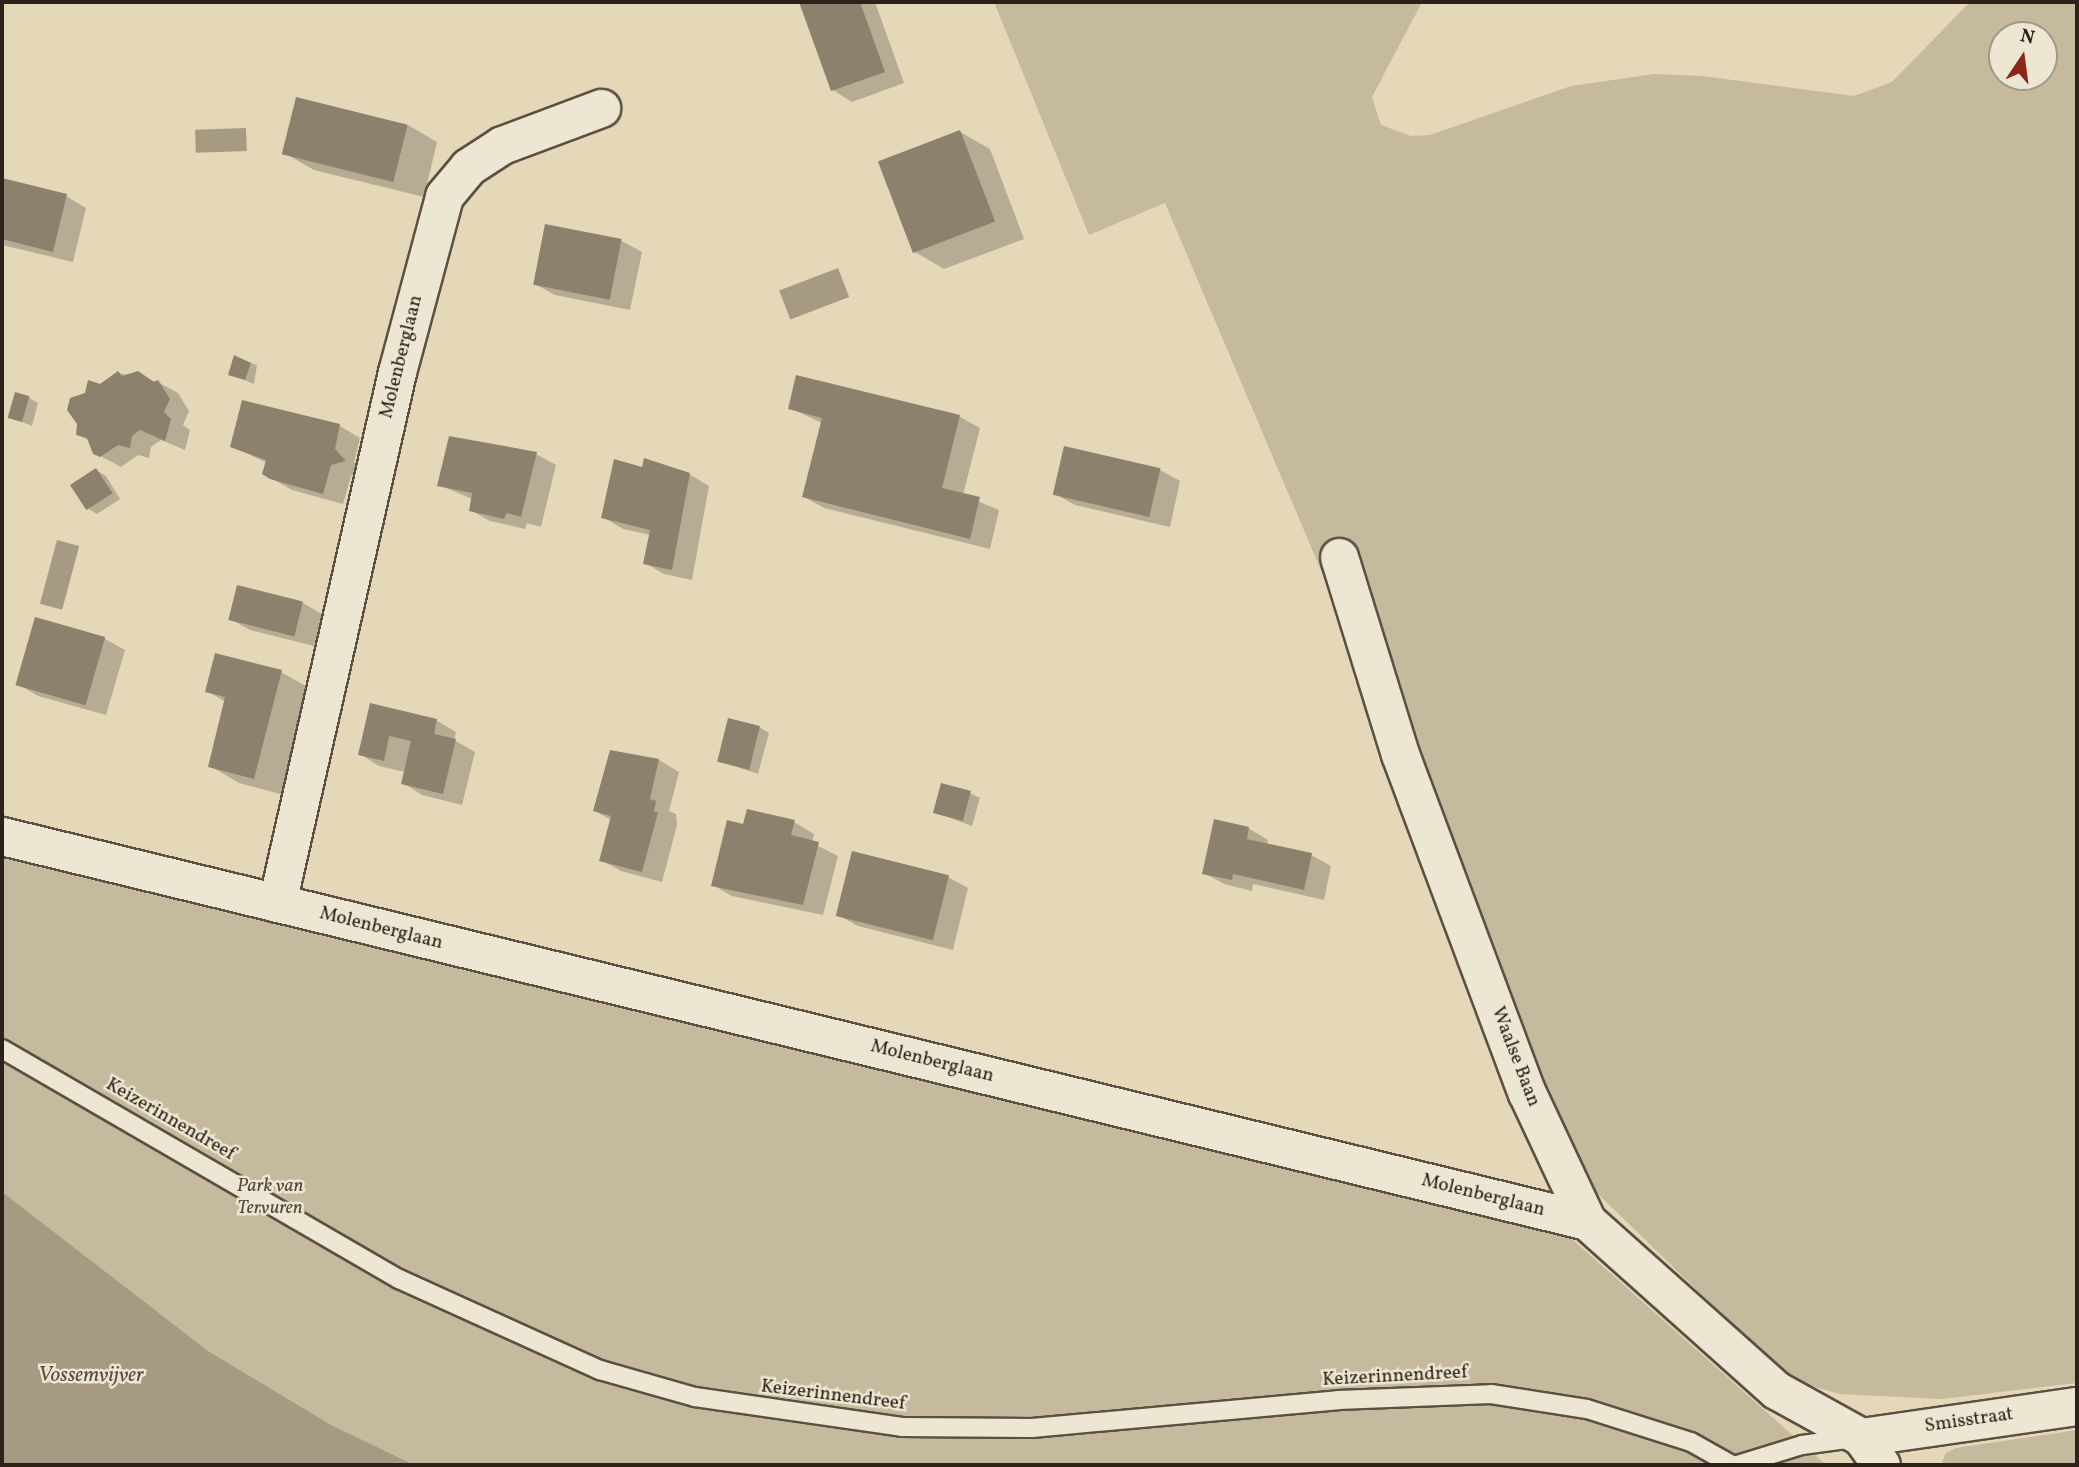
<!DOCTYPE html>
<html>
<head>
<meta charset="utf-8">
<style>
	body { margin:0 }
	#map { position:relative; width:2079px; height:1467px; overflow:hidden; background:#e4d8b9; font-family:Vollkorn,serif }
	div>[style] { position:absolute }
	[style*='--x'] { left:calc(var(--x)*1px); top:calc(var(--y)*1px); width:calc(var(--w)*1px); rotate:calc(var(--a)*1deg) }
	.green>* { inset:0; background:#c5b99e }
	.water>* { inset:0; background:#a69a83; transform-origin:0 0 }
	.shadow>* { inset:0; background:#0003 }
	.building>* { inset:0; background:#8c816c; transform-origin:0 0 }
	.roads { filter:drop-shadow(2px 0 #5b5041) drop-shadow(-2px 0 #5b5041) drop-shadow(0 2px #5b5041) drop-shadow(0 -2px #5b5041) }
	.service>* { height:18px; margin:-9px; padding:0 9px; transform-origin:9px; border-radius:9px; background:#ede6d2 }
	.minor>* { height:37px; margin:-18.5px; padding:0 18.5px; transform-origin:18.5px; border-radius:18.5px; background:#ede6d2 }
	span { translate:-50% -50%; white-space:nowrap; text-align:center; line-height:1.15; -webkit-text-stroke:5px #ede6d2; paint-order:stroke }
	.street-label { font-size:19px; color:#2d2219 }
	.park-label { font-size:19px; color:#53483a; font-style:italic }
	.water-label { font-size:21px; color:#574c3e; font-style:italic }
	.frame { position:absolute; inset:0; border:4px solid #2d2219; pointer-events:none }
	.north { position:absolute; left:1988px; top:21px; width:70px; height:70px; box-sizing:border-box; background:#ede6d2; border:2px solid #a09888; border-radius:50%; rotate:13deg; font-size:19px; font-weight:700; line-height:28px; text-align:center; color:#2d2219 }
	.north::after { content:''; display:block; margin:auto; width:24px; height:32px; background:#8f2418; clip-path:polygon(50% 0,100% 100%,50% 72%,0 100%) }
</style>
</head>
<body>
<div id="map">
	<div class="green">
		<i style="clip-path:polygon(evenodd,994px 2px,1422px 2px,1372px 97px,1381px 125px,1411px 136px,1430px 135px,1571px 86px,1654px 74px,1702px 76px,1854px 96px,1892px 82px,1970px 2px,2077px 2px,2077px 1383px,1942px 1399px,1840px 1394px,1797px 1382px,1781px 1372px,1594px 1190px,1520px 1039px,1165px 203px,1089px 235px,994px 2px,2002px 35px,2044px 35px,2044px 77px,2002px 77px,2002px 35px)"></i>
		<i style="clip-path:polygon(2px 858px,1572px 1239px,1826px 1465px,2px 1465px)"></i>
		<i style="clip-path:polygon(2077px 1430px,2077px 1465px,1941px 1465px,1946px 1453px,1956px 1448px)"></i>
	</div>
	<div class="water">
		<i style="left:246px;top:128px;width:23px;height:51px;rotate:88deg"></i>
		<i style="left:838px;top:268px;width:31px;height:63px;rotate:69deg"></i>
		<i style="left:57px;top:540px;width:23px;height:66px;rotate:15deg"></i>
		<i style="clip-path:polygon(2px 1192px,208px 1351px,331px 1425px,414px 1465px,2px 1465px)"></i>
	</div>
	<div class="shadow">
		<i style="clip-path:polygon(801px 2px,875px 2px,904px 83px,852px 102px,833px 90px)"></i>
		<i style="clip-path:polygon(408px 125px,437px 142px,424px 197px,314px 170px,284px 153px)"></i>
		<i style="clip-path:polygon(960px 132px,990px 149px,1024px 239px,944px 269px,915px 252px)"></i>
		<i style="clip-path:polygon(2px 180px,66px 196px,86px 208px,73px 262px,2px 245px)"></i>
		<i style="clip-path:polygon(546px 226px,622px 241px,642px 252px,630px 310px,555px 295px,535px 284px)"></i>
		<i style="clip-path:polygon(235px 357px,257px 365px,254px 384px,230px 374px)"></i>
		<i style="clip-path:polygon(118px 373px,158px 382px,178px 393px,189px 411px,183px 425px,190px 430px,185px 450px,161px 440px,151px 447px,149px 458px,138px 455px,121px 467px,95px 453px,90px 441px,77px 434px,100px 386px)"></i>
		<i style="clip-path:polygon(797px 377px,960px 417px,980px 428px,963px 495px,999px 510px,990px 549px,824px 508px,804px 497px,822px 423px,790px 408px)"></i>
		<i style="clip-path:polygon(28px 397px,38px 403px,32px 426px,9px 417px)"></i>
		<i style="clip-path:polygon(243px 402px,340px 426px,360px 438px,354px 462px,364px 472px,351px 476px,343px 504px,292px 490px,271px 478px,267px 463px,232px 446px)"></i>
		<i style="clip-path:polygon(536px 454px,556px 465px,541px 527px,527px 523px,525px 529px,490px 521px,470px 510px,472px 499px,439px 485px)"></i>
		<i style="clip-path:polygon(644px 469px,689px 474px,709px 486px,692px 580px,664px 574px,645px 563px,651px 535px,623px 529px,603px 517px)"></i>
		<i style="clip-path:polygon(96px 470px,106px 476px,120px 499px,97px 514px,87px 508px)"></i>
		<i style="clip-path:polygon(1160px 470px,1180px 481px,1170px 527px,1075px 505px,1055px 494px)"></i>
		<i style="clip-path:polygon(238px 587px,303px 603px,322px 614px,314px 646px,250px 630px,230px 619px)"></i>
		<i style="clip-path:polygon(36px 619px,105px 639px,125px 650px,106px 715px,38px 696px,18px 684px)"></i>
		<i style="clip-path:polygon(281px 672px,311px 689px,284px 795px,239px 783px,210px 766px,226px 702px,207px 691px)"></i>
		<i style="clip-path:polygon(371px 705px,436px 720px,456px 732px,454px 740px,475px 752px,462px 805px,422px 795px,403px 783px,405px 772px,379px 766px,360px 754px)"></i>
		<i style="clip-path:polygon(759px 727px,769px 733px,758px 774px,719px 761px)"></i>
		<i style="clip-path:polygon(659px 760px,679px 772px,669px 811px,676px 814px,677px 825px,662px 882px,621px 871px,601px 860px,611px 820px,595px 811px)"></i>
		<i style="clip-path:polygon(970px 793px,980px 798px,972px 826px,934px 812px)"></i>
		<i style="clip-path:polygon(794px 822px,814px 834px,812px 843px,838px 856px,823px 915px,732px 896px,713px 885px,745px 826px)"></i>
		<i style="clip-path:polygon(1248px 828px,1268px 840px,1267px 845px,1311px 855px,1331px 866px,1324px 900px,1253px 884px,1252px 891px,1224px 884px,1204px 873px)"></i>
		<i style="clip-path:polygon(948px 877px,968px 888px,953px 950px,858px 926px,838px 915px)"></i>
	</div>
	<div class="building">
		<i style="clip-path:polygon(799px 2px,860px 2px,885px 72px,831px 91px)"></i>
		<i style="left:296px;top:97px;width:115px;height:59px;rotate:14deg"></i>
		<i style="left:960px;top:130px;width:98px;height:88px;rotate:69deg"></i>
		<i style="clip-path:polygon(2px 178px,67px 194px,53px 252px,2px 239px)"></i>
		<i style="left:545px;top:224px;width:78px;height:62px;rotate:11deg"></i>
		<i style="clip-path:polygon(234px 355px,251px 363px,245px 380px,228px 375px)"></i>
		<i style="clip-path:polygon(118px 371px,122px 376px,138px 371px,154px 382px,158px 380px,170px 399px,164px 412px,171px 419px,165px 441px,140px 430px,132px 436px,130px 448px,118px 445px,100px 457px,93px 454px,87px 438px,76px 435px,77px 424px,67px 410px,70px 398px,85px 393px,88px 380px,100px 384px)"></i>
		<i style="clip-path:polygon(796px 375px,960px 415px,942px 488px,980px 497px,970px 539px,802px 497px,822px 418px,788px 409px)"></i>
		<i style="left:15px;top:392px;width:15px;height:27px;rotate:16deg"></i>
		<i style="clip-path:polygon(242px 400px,340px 424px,335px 449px,346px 461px,331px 465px,323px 494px,270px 479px,262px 474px,266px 460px,230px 447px)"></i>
		<i style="clip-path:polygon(449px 436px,537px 452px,521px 517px,507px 513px,504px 519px,469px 511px,472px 493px,437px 486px)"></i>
		<i style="left:1064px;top:446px;width:99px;height:50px;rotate:13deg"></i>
		<i style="clip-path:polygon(644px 458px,690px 473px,672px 570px,643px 564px,650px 530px,601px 518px,614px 459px,642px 467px)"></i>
		<i style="left:96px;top:468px;width:30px;height:31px;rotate:57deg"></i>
		<i style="left:237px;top:585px;width:68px;height:36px;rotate:14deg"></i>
		<i style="left:35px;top:617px;width:73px;height:71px;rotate:16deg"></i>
		<i style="clip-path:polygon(215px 653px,282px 670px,254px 779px,208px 767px,225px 697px,205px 692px)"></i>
		<i style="clip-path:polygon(370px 703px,437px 719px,434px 734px,456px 739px,443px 794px,401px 784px,411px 741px,389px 736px,384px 761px,358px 755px)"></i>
		<i style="left:728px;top:718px;width:33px;height:45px;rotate:14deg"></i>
		<i style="clip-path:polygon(610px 750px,659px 759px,650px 799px,656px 801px,654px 812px,658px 812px,642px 872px,599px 861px,611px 816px,593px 811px)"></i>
		<i style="left:941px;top:783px;width:31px;height:31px;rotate:15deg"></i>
		<i style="clip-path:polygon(747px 809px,795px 820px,791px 835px,819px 842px,803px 905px,711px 886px,727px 820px,743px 824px)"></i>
		<i style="clip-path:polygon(1214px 819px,1249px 827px,1247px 839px,1312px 853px,1304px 890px,1233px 874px,1232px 880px,1202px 874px)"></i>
		<i style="left:852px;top:851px;width:100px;height:67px;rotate:14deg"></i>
	</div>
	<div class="roads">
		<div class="service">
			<i style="--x:2;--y:1049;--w:459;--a:30.1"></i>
			<i style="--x:399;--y:1279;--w:221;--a:24.4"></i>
			<i style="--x:600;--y:1370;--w:99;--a:15.9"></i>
			<i style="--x:695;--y:1397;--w:209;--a:8.2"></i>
			<i style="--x:902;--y:1427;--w:130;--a:0.4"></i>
			<i style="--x:1032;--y:1428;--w:307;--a:-5.2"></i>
			<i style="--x:1338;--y:1400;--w:153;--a:-2.2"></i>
			<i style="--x:1491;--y:1394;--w:97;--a:8.9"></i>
			<i style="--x:1587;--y:1409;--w:109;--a:17.6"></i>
			<i style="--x:1691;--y:1442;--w:47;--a:29.3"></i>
			<i style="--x:1737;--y:1465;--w:68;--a:-17.1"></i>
			<i style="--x:1802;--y:1445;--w:52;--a:-7.7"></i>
		</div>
		<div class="minor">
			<i style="--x:1339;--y:557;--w:206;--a:72.8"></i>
			<i style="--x:1400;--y:754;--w:362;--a:69.5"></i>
			<i style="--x:1527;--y:1093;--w:141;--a:64.9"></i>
			<i style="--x:1587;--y:1221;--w:254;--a:41.8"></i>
			<i style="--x:1776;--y:1390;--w:97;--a:28.9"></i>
			<i style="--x:1861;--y:1437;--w:34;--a:54"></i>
			<i style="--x:2;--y:836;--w:1631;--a:13.65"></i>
			<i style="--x:277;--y:903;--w:544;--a:-77.27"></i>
			<i style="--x:397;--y:372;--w:182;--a:-75"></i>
			<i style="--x:444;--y:196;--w:38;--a:-50"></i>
			<i style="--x:468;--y:167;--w:40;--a:-32.9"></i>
			<i style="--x:502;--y:145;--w:106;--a:-20.5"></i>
			<i style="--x:1861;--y:1437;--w:218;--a:-8.2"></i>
		</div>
	</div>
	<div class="street-label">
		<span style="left:402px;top:357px;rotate:-76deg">Molenberglaan</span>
		<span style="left:381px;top:929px;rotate:14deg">Molenberglaan</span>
		<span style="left:1515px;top:1057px;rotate:69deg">Waalse Baan</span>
		<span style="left:932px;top:1062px;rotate:14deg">Molenberglaan</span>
		<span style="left:170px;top:1120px;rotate:30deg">Keizerinnendreef</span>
		<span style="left:1483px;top:1196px;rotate:14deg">Molenberglaan</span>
		<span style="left:1395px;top:1377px;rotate:-3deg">Keizerinnendreef</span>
		<span style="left:833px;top:1396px;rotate:7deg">Keizerinnendreef</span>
		<span style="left:1969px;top:1421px;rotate:-8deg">Smisstraat</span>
	</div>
	<div class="park-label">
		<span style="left:270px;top:1198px">Park van<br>Tervuren</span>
	</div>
	<div class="water-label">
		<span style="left:91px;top:1376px">Vossemvijver</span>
	</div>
	<div class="frame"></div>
	<div class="north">N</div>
</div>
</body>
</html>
